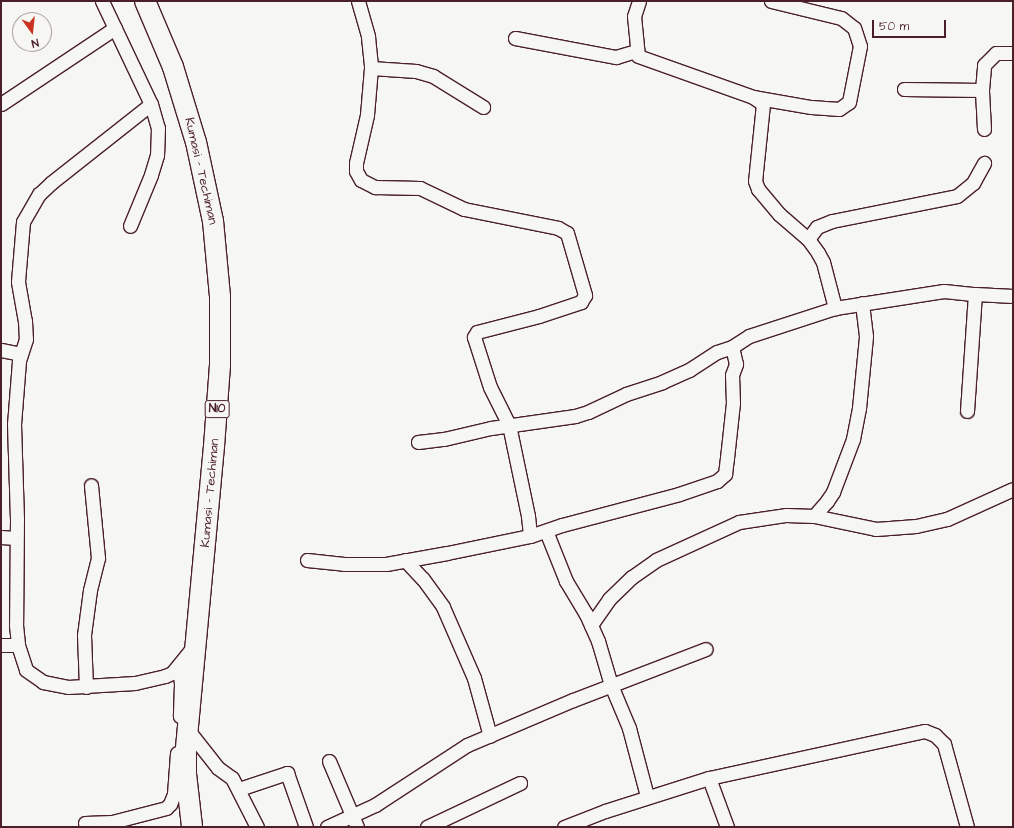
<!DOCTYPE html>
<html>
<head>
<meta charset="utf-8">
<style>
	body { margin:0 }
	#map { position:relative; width:1014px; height:828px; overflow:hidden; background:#f6f6f2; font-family:"Architects Daughter",sans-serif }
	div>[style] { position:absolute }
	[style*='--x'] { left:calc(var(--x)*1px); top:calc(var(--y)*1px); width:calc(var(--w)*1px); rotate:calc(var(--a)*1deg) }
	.roads { filter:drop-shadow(1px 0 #4a1f2b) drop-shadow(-1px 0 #4a1f2b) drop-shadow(0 1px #4a1f2b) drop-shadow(0 -1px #4a1f2b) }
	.minor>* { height:13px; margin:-6.5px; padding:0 6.5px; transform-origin:6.5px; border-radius:6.5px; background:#f6f6f2 }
	.highway>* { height:20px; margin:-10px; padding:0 10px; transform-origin:10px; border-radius:10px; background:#f6f6f2 }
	span { translate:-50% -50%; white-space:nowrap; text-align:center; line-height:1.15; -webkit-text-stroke:3.5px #f6f6f2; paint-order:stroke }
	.shield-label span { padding:1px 3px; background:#f6f6f2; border:1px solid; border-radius:3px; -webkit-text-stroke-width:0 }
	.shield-label { font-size:12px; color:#4a1f2b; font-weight:700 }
	.street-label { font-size:13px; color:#4a1f2b }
	.frame { position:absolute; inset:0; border:2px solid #4a1f2b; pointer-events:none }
	.north { position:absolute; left:12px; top:12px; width:40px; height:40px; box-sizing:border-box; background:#f6f6f2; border:1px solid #b1a0a2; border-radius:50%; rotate:165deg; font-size:11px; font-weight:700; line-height:16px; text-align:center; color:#4a1f2b }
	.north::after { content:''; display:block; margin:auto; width:14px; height:18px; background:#c8321e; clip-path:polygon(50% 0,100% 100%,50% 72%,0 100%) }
	.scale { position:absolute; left:872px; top:20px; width:74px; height:18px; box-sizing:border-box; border:2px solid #4a1f2b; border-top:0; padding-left:5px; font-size:12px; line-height:14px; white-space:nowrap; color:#4a1f2b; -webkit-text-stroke:3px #f6f6f2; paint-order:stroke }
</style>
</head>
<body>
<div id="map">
	<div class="roads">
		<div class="minor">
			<i style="--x:102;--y:1;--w:114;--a:64.6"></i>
			<i style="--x:151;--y:104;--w:25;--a:74"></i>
			<i style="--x:158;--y:128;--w:27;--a:92"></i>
			<i style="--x:157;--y:155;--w:21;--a:107"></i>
			<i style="--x:151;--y:175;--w:55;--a:112.4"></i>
			<i style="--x:358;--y:1;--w:37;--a:74"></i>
			<i style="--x:368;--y:37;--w:31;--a:84"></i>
			<i style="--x:371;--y:68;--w:47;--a:94.9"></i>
			<i style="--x:367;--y:115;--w:49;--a:102.9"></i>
			<i style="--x:356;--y:163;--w:8;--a:90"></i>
			<i style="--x:356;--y:171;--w:10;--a:61"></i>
			<i style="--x:361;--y:180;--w:16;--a:27"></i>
			<i style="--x:375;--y:187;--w:45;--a:1.3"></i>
			<i style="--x:420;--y:188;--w:49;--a:25.5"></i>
			<i style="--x:464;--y:209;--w:96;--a:11.4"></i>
			<i style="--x:558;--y:228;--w:10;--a:29"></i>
			<i style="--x:567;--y:233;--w:65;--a:73.8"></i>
			<i style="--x:585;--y:295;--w:8;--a:120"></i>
			<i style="--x:581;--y:302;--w:44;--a:161.6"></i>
			<i style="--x:539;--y:316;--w:64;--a:165.5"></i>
			<i style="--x:477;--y:332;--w:6;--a:121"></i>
			<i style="--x:474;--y:337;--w:52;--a:72.3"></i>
			<i style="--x:490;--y:387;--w:42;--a:63.4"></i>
			<i style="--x:509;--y:425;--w:93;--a:78.2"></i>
			<i style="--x:528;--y:516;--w:20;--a:84"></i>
			<i style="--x:639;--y:1;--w:16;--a:108"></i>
			<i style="--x:634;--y:16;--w:40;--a:84.3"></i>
			<i style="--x:638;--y:56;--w:122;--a:19.6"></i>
			<i style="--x:753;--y:97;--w:12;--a:35"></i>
			<i style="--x:763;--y:104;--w:68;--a:95.9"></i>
			<i style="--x:756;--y:172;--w:9;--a:96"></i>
			<i style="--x:755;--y:181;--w:9;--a:69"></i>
			<i style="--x:758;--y:189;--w:33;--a:50"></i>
			<i style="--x:779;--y:214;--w:38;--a:41"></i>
			<i style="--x:808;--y:239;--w:17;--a:54"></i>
			<i style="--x:818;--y:253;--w:10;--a:61"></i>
			<i style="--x:823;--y:262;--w:48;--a:75.4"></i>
			<i style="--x:515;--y:38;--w:103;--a:10.7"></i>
			<i style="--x:616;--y:57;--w:21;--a:-17"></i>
			<i style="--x:371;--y:68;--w:45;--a:3.8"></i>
			<i style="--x:416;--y:71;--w:18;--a:16"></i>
			<i style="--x:433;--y:76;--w:59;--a:31.8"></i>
			<i style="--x:904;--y:89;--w:78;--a:0.7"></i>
			<i style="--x:753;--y:97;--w:59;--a:9.8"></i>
			<i style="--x:811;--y:107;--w:28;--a:4"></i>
			<i style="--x:839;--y:109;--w:12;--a:-35"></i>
			<i style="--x:849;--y:102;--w:57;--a:-78.9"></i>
			<i style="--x:860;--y:46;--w:19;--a:-108"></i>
			<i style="--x:854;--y:28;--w:16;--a:-142"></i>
			<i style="--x:841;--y:18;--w:72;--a:-166.3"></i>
			<i style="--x:1;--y:104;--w:137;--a:-33.7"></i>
			<i style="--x:151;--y:104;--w:127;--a:141.7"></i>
			<i style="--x:51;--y:183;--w:16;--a:137"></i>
			<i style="--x:39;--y:194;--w:32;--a:120"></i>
			<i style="--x:23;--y:222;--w:60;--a:94.8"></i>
			<i style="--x:18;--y:282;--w:40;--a:80"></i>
			<i style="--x:25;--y:321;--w:18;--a:87"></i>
			<i style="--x:26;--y:339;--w:23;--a:108"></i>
			<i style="--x:19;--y:361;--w:63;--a:94.5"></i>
			<i style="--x:14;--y:424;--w:95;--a:88.2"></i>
			<i style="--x:17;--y:519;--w:106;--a:90.5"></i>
			<i style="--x:16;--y:625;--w:20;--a:84"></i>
			<i style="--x:18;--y:645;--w:26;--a:72"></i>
			<i style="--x:26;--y:670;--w:21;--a:35"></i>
			<i style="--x:43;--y:682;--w:25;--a:11"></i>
			<i style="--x:68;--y:687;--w:67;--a:-3.4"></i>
			<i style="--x:135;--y:683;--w:31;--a:-13"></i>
			<i style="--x:165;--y:676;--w:8;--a:-23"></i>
			<i style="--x:172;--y:673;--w:28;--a:-51"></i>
			<i style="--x:190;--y:651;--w:8;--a:-40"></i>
			<i style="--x:984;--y:129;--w:39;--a:-93"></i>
			<i style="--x:982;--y:90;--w:25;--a:-85"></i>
			<i style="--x:984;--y:65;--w:17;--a:-45"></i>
			<i style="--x:996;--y:53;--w:17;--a:0"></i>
			<i style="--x:808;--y:239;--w:15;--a:-53"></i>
			<i style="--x:817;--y:227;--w:16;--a:-22"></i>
			<i style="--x:832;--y:221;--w:127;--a:-11.3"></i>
			<i style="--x:957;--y:196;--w:21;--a:-39"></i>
			<i style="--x:973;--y:183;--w:23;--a:-61"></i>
			<i style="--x:1;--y:350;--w:20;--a:11"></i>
			<i style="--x:967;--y:411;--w:117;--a:-86.1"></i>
			<i style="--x:418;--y:442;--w:26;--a:-7"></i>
			<i style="--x:444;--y:439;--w:48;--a:-13.2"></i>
			<i style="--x:491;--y:428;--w:85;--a:-8.1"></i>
			<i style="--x:575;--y:416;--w:14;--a:-17"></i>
			<i style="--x:588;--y:412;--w:42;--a:-25.3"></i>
			<i style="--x:626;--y:394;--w:38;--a:-18"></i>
			<i style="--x:662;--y:382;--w:30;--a:-24"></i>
			<i style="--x:689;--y:370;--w:33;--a:-33"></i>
			<i style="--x:717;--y:352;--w:16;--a:-18"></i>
			<i style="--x:732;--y:347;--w:20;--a:-33"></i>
			<i style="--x:749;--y:336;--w:90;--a:-18"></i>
			<i style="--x:835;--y:308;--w:110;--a:-8.9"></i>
			<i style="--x:944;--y:291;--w:31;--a:6"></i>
			<i style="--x:975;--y:294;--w:38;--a:3"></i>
			<i style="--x:814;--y:516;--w:63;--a:11.8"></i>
			<i style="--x:876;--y:529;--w:40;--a:-4.3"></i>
			<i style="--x:916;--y:526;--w:32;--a:-13"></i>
			<i style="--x:947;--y:519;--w:72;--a:-24.4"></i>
			<i style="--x:546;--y:531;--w:54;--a:68.2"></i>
			<i style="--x:566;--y:581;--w:39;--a:59"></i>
			<i style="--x:586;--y:614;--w:30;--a:66"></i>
			<i style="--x:598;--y:641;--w:46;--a:73.5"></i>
			<i style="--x:611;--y:685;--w:47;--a:67.3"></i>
			<i style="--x:629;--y:728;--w:70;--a:75.2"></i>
			<i style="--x:1;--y:537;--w:15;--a:4"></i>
			<i style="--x:307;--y:560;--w:37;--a:6"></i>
			<i style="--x:344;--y:564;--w:42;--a:0"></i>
			<i style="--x:386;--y:564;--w:62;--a:-10.2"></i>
			<i style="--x:447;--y:553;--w:85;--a:-11.6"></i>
			<i style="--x:530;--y:536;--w:34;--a:-19"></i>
			<i style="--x:562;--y:525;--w:121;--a:-14.8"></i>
			<i style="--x:679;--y:494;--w:40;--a:-18.9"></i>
			<i style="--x:717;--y:481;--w:11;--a:-41"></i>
			<i style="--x:725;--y:474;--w:16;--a:-83"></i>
			<i style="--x:727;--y:458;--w:55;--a:-83.8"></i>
			<i style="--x:733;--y:403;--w:28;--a:-92"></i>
			<i style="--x:732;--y:375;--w:12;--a:-70"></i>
			<i style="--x:736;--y:364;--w:17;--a:-103"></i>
			<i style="--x:405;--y:560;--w:26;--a:47"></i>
			<i style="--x:423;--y:579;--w:34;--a:54"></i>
			<i style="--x:443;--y:607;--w:77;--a:66.4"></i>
			<i style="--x:474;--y:678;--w:60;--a:74.6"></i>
			<i style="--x:591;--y:625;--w:32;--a:-55"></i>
			<i style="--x:609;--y:599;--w:32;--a:-44"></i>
			<i style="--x:632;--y:577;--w:29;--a:-35"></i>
			<i style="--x:656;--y:560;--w:91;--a:-24.6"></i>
			<i style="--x:739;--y:522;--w:48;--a:-8.5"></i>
			<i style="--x:786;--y:515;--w:28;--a:2"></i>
			<i style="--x:814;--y:516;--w:20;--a:-49"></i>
			<i style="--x:827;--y:501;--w:11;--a:-56"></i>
			<i style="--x:833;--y:492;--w:57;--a:-69.3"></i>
			<i style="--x:853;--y:439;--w:32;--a:-79"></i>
			<i style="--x:859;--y:408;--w:72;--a:-84.4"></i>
			<i style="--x:866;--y:336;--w:33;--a:-97"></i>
			<i style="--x:1;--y:645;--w:17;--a:0"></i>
			<i style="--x:179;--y:665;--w:19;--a:84"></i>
			<i style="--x:181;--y:684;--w:32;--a:92"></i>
			<i style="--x:86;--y:687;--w:52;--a:-92.2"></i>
			<i style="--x:84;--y:635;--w:45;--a:-82.4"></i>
			<i style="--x:90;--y:590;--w:33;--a:-76"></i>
			<i style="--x:98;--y:558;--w:73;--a:-95.5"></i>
			<i style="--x:188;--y:730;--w:48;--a:51.7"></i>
			<i style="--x:218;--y:768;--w:17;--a:36"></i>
			<i style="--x:232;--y:778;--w:55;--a:63"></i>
			<i style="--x:329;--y:761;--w:72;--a:67"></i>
			<i style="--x:709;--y:778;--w:52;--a:69.8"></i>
			<i style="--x:239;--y:789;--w:51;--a:-18.4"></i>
			<i style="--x:287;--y:773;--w:57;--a:70.6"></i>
			<i style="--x:85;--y:823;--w:27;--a:-2"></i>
			<i style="--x:112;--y:822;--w:56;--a:-14.5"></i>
			<i style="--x:166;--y:808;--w:6;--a:-45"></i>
			<i style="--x:170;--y:804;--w:11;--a:-68"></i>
			<i style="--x:174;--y:794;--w:41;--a:-85.8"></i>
			<i style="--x:327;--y:827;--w:53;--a:-24.6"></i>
			<i style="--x:375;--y:805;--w:110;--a:-33.1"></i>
			<i style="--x:467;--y:745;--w:115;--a:-23"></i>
			<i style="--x:573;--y:700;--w:142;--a:-21"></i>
			<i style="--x:427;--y:827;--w:103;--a:-25.3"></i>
			<i style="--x:564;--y:827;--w:44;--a:-21.3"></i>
			<i style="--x:605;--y:811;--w:109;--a:-17.6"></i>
			<i style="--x:709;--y:778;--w:221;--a:-12.3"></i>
			<i style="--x:925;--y:731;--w:11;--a:22"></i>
			<i style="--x:935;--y:735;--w:13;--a:45"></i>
			<i style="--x:944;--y:744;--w:86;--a:74.5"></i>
		</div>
		<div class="highway">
			<i style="--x:145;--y:1;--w:72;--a:67"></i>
			<i style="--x:173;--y:67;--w:78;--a:73"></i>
			<i style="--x:196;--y:142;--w:81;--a:77.9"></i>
			<i style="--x:213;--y:221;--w:75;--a:84.7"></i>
			<i style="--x:220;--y:296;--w:69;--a:90"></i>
			<i style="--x:220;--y:365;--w:81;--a:94.2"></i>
			<i style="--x:214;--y:446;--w:304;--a:95.3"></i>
			<i style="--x:186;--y:749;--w:25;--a:90"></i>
			<i style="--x:186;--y:774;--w:53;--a:83.5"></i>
		</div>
	</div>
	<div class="shield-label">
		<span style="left:217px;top:409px">N10</span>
	</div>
	<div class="street-label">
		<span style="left:201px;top:171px;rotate:77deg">Kumasi - Techiman</span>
		<span style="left:210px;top:493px;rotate:-85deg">Kumasi - Techiman</span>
	</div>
	<div class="frame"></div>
	<div class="north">N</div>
	<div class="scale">50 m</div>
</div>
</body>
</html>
